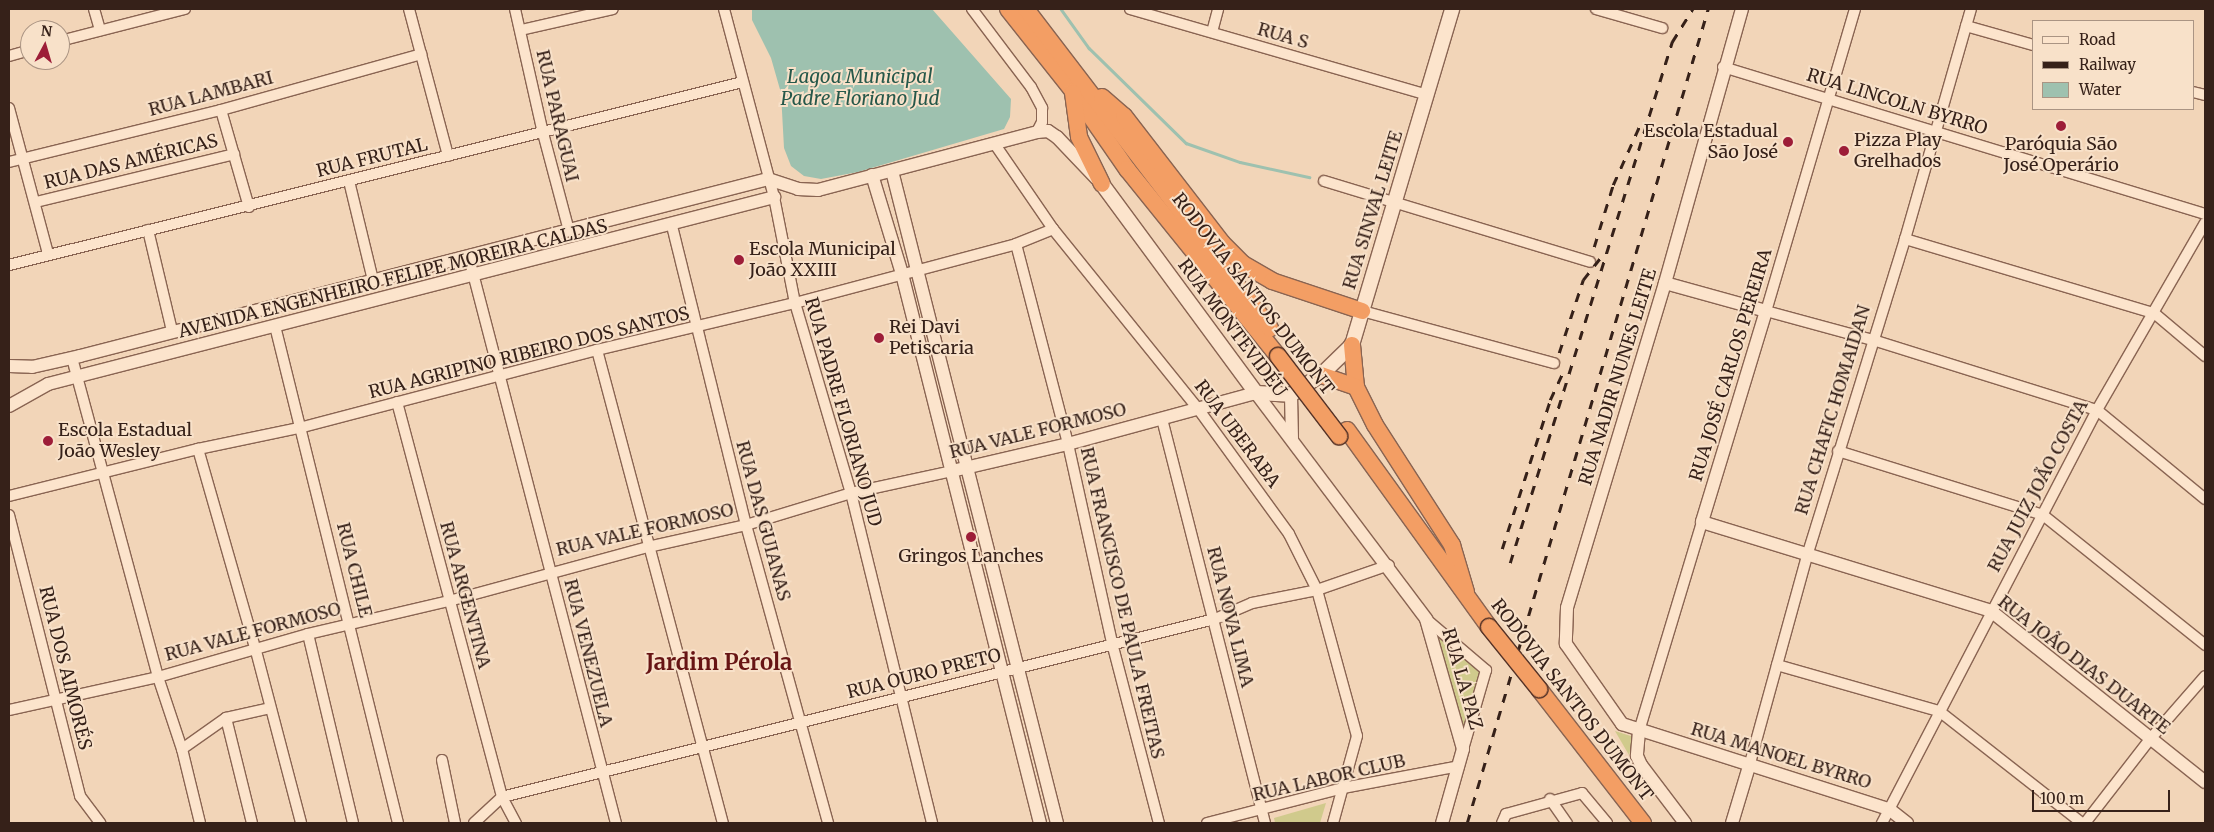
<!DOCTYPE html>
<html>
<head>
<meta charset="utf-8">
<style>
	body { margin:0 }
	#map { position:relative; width:2214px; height:832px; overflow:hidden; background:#f2d5b8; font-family:Merriweather,serif }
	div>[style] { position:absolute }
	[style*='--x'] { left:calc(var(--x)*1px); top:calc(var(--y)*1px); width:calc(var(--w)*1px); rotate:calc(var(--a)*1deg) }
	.green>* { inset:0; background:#d0ca8c }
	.water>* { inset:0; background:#9ec1af }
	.stream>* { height:2.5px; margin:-1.25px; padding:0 1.25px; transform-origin:1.25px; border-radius:1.25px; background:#9ec1af }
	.roads { filter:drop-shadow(1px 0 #896452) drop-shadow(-1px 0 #896452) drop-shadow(0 1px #896452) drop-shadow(0 -1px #896452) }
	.minor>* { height:10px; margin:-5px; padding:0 5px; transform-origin:5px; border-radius:5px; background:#fce4cc }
	.tertiary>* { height:12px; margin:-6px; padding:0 6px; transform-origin:6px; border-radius:6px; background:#fce4cc }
	.secondary>* { height:14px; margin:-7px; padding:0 7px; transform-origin:7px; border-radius:7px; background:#fce4cc }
	.trunk>* { height:16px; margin:-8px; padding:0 8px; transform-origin:8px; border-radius:8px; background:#f39e64 }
	.rail>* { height:2.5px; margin-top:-1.25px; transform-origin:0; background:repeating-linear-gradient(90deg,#362119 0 9px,transparent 0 18px) }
	.bridges { filter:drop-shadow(1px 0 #563327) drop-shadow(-1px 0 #563327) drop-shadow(0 1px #563327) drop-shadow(0 -1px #563327) }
	.trunk-bridge>* { height:16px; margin:-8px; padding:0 8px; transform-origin:8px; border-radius:8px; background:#f39e64 }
	.dots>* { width:14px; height:14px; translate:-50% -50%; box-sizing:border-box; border:2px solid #f8e1c9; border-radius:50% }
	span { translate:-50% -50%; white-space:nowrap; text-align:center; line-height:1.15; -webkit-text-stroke:4px #f8e1c9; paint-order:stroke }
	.street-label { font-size:18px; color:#362119 }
	.poi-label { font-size:18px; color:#362119 }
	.right { translate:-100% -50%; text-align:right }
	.left { translate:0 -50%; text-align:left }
	.water-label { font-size:19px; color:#26584a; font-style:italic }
	.district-label { font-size:22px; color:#671414; font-weight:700 }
	.frame { position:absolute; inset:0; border:10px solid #362119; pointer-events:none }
	.legend { position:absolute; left:2032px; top:20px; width:162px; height:90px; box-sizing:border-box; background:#f8e1c9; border:1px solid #aa9483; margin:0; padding:6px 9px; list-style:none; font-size:15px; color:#362119 }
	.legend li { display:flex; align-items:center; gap:10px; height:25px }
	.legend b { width:25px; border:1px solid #aa9483 }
	.north { position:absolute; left:20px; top:20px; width:50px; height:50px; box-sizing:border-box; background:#f8e1c9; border:1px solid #aa9483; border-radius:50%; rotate:6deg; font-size:14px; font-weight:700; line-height:20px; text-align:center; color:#362119 }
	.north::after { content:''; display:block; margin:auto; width:18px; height:22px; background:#9d1d38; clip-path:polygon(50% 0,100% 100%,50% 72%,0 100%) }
	.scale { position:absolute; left:2032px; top:790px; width:138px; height:22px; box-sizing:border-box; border:2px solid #362119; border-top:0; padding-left:6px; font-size:15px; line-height:18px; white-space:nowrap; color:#362119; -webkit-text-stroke:4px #f8e1c9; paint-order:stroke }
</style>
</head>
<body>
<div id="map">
	<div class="green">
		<i style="clip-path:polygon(1432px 628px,1481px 670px,1463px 736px)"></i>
		<i style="clip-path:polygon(1615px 731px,1634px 737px,1629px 755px)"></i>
		<i style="clip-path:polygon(1326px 803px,1320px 823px,1275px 823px,1274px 818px)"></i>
	</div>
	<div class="water">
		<i style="clip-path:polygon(752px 9px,932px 9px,1011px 99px,1010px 117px,1004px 129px,858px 172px,821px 179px,804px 176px,791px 166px,784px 148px,781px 93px,771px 58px,752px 20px)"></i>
	</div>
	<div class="stream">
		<i style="--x:1061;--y:9;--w:48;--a:54.3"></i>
		<i style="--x:1089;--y:48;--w:136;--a:44.4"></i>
		<i style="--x:1186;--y:143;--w:57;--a:19.4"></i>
		<i style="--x:1240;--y:162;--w:71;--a:12.3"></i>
	</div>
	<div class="roads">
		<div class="minor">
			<i style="--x:94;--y:9;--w:22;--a:74"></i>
			<i style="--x:409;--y:9;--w:152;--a:75.1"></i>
			<i style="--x:515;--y:9;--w:127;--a:77.3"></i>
			<i style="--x:543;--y:133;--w:101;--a:75.1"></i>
			<i style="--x:724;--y:9;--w:195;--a:75.1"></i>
			<i style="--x:774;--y:197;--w:108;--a:78.8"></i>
			<i style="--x:795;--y:303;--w:198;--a:73.6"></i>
			<i style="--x:851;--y:493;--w:340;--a:76.2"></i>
			<i style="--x:972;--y:9;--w:98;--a:52.9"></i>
			<i style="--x:1031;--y:87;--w:24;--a:62"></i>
			<i style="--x:1042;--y:108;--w:14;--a:90"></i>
			<i style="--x:1042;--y:122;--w:11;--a:117"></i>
			<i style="--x:1130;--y:9;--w:309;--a:16.1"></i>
			<i style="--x:1596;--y:9;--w:69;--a:16.1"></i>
			<i style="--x:1855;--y:9;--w:315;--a:106.4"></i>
			<i style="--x:1766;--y:311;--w:111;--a:15.2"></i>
			<i style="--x:1873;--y:340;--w:235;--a:17.4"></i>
			<i style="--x:2097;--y:410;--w:140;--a:39.5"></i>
			<i style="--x:1966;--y:26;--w:70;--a:15.8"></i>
			<i style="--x:521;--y:30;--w:94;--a:-12.9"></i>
			<i style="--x:1212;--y:32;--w:24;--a:-75"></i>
			<i style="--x:60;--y:41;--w:129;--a:-14.4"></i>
			<i style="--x:9;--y:56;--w:22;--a:-16"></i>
			<i style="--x:1723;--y:67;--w:504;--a:16.96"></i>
			<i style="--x:2193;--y:92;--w:12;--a:14"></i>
			<i style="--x:9;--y:108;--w:151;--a:75"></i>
			<i style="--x:221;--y:110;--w:101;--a:73.9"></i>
			<i style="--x:994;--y:143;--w:104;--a:55.5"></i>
			<i style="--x:1053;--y:229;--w:233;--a:51.1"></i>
			<i style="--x:1199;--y:410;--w:153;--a:54"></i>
			<i style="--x:1289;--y:534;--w:63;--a:63.4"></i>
			<i style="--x:1317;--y:590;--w:151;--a:74.7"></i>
			<i style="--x:1357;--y:736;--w:90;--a:105.4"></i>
			<i style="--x:9;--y:162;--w:218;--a:-13.8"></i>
			<i style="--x:221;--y:110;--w:208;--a:-15.6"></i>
			<i style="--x:349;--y:181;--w:102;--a:76.4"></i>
			<i style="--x:1324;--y:181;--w:278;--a:16.9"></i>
			<i style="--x:36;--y:202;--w:204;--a:-13.6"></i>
			<i style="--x:672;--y:226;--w:308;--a:76.1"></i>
			<i style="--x:746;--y:525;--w:309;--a:74.6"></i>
			<i style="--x:148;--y:230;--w:104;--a:76.6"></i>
			<i style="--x:1905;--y:239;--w:260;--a:16.6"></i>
			<i style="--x:2154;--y:313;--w:67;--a:40.1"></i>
			<i style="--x:1016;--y:244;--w:207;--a:75.4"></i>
			<i style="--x:1068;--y:444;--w:204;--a:77.5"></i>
			<i style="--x:1112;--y:643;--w:186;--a:75.4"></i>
			<i style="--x:469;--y:258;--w:584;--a:75.42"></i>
			<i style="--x:9;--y:265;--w:756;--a:-14"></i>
			<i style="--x:1362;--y:311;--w:199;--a:15.2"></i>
			<i style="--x:275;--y:326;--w:512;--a:76.1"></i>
			<i style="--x:597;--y:350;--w:489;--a:75.1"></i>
			<i style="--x:72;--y:358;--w:330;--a:74.9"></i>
			<i style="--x:158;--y:677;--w:76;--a:71.6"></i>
			<i style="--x:182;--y:749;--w:76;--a:76.3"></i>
			<i style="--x:397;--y:402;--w:409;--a:75.1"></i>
			<i style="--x:502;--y:797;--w:30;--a:62"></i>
			<i style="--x:1162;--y:419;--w:417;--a:75.7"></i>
			<i style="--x:198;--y:449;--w:210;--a:74"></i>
			<i style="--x:256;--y:651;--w:178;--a:75.3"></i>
			<i style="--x:1838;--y:451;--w:215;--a:17.3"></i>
			<i style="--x:2043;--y:515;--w:208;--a:38.7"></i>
			<i style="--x:9;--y:496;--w:195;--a:-14"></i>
			<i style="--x:198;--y:449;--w:107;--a:-11.8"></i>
			<i style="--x:303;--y:427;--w:304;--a:-14.7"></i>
			<i style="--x:597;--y:350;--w:204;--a:-13.4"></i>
			<i style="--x:795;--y:303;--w:229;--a:-14.9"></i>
			<i style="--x:1016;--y:244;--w:40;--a:-22"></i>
			<i style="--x:9;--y:515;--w:290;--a:75.8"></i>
			<i style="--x:80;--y:796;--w:34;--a:53"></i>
			<i style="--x:1426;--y:619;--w:79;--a:40.4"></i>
			<i style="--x:1486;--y:670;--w:82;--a:106.2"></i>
			<i style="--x:308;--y:634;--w:194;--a:76.6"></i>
			<i style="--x:1777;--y:665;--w:168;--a:15.9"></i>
			<i style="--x:1939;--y:711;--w:182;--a:38.1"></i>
			<i style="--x:9;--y:710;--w:153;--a:-12.5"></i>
			<i style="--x:158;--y:677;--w:156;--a:-16"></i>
			<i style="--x:308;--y:634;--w:145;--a:-13.2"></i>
			<i style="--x:449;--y:601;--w:206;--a:-15.2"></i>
			<i style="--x:648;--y:547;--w:100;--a:-12.7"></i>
			<i style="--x:746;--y:525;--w:110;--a:-16.9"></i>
			<i style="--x:851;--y:493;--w:103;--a:-12.3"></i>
			<i style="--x:226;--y:718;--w:108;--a:76.1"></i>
			<i style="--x:1639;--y:731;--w:218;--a:-73.2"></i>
			<i style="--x:182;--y:749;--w:54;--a:-35.2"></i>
			<i style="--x:226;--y:718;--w:45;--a:-12.8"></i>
			<i style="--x:442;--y:760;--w:64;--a:78.3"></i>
			<i style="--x:1750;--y:763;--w:215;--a:-74.6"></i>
			<i style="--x:1807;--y:556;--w:332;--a:-72.8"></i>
			<i style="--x:1905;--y:239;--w:239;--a:-74"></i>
			<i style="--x:1550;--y:799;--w:29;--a:55"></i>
			<i style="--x:474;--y:823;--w:38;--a:-43"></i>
			<i style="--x:502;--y:797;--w:735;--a:-14.02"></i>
			<i style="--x:1215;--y:619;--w:40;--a:-23.4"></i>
			<i style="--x:1252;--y:603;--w:66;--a:-11.3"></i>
			<i style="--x:1317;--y:590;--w:76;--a:-19.1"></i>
			<i style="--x:1207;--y:823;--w:140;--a:-14.4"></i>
			<i style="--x:1343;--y:788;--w:118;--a:-10.7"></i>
			<i style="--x:1502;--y:823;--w:10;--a:-66"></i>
			<i style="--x:1506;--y:814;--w:79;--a:-15.4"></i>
			<i style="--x:1582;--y:793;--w:39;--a:50"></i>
			<i style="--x:1882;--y:823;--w:466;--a:-62.5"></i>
			<i style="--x:2097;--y:410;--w:216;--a:-60"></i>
			<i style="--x:2085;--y:823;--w:108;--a:-52.2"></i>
			<i style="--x:2151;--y:738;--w:82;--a:-48.9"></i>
		</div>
		<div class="tertiary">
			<i style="--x:1742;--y:9;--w:285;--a:105.7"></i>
			<i style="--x:1665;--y:283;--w:339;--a:106.8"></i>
			<i style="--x:1567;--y:608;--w:36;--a:92"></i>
			<i style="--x:1566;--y:644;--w:98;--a:55"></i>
			<i style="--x:1622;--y:724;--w:280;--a:17.7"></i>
			<i style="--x:1889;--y:809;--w:23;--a:38"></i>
			<i style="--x:892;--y:171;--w:673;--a:75.8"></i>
			<i style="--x:872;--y:175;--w:103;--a:73.1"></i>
			<i style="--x:902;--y:274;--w:566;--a:75.89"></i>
			<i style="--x:1665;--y:283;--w:105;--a:15.5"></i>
			<i style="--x:1766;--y:311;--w:220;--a:106.9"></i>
			<i style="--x:1702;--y:522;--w:302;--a:17.1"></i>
			<i style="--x:1991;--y:611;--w:274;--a:38.6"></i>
			<i style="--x:9;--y:366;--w:23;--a:2"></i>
			<i style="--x:32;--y:367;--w:49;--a:-12.9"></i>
			<i style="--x:80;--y:356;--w:710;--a:-14.43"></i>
			<i style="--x:768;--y:179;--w:32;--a:18"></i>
			<i style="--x:798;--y:189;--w:20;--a:3"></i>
			<i style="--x:818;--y:190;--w:227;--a:-14.8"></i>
			<i style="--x:1037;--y:132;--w:11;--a:-5"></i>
			<i style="--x:1048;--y:131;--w:11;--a:34"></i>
			<i style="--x:1057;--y:137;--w:57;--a:46.4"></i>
			<i style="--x:1291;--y:395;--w:44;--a:88.7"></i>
			<i style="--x:9;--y:406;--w:45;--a:-29.4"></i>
			<i style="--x:48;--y:384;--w:750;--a:-14.44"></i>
			<i style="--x:952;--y:471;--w:119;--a:-13.1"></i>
			<i style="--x:1068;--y:444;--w:195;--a:-15.2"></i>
			<i style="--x:1256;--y:393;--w:283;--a:53"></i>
			<i style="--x:1426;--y:619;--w:135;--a:74.1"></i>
			<i style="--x:1463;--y:749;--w:77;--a:105.8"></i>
			<i style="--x:1639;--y:731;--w:25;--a:95"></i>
			<i style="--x:1637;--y:756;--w:10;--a:66"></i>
			<i style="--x:1641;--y:765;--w:73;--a:52.8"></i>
			<i style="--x:1732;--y:823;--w:63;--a:-73.3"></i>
		</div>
		<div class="secondary">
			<i style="--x:1102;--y:184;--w:260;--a:53.6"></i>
			<i style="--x:1256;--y:393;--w:35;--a:3"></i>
			<i style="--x:1291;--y:395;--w:36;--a:-34"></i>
			<i style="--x:1321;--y:375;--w:43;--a:-44.1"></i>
			<i style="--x:1352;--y:345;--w:351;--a:-73.4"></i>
		</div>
		<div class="trunk">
			<i style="--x:1008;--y:9;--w:105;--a:51.6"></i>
			<i style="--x:1073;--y:91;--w:95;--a:55.3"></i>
			<i style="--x:1127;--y:169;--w:240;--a:51.1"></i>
			<i style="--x:1026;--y:9;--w:402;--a:52.6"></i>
			<i style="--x:1073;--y:93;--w:44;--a:82.2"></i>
			<i style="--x:1079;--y:137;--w:52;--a:63.9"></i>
			<i style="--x:1102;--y:97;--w:29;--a:41"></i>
			<i style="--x:1124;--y:116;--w:160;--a:52.3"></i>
			<i style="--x:1222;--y:243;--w:30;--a:45"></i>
			<i style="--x:1243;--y:264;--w:34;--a:30"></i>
			<i style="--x:1272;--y:281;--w:95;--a:18.4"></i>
			<i style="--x:1352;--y:345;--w:42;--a:84.6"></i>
			<i style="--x:1356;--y:387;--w:42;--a:63.4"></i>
			<i style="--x:1375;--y:425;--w:143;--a:57.3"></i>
			<i style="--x:1452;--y:545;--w:49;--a:73.4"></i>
			<i style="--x:1321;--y:375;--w:37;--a:19"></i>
			<i style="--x:1347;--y:430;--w:243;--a:54.2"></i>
			<i style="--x:1539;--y:689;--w:170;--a:52.2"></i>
		</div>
	</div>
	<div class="rail">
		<i style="--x:1594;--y:247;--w:65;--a:-73"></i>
		<i style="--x:1613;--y:185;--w:66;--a:-65.8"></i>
		<i style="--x:1559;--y:353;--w:77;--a:-71.8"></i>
		<i style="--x:1583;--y:280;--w:31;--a:-52"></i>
		<i style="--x:1502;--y:549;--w:157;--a:-72.1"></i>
		<i style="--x:1550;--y:400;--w:29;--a:-65"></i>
		<i style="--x:1510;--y:563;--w:546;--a:-72.73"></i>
		<i style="--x:1672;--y:42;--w:39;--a:-58"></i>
		<i style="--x:1467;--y:823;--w:849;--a:-73.51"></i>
	</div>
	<div class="bridges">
		<div class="trunk-bridge">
			<i style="--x:1278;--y:356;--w:101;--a:52.7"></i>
			<i style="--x:1489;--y:627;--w:80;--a:51.1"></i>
		</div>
	</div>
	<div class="dots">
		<i style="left:2061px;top:126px;background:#9d1d38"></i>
		<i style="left:1788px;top:142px;background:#9d1d38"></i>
		<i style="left:1844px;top:151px;background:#9d1d38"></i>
		<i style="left:739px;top:260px;background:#9d1d38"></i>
		<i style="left:879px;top:338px;background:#9d1d38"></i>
		<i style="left:48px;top:441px;background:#9d1d38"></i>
		<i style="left:971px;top:537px;background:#9d1d38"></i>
	</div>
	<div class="street-label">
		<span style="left:1283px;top:36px;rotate:16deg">RUA S</span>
		<span style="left:211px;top:94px;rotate:-15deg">RUA LAMBARI</span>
		<span style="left:1897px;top:102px;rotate:17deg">RUA LINCOLN BYRRO</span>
		<span style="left:557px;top:116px;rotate:77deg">RUA PARAGUAI</span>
		<span style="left:372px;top:158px;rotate:-14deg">RUA FRUTAL</span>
		<span style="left:131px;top:162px;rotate:-14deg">RUA DAS AMÉRICAS</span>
		<span style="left:1373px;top:210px;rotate:-73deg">RUA SINVAL LEITE</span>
		<span style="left:393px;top:279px;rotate:-14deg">AVENIDA ENGENHEIRO FELIPE MOREIRA CALDAS</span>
		<span style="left:1253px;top:294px;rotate:52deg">RODOVIA SANTOS DUMONT</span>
		<span style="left:1232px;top:328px;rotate:53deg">RUA MONTEVIDÉU</span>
		<span style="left:529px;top:353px;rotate:-14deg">RUA AGRIPINO RIBEIRO DOS SANTOS</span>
		<span style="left:1731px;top:365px;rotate:-73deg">RUA JOSÉ CARLOS PEREIRA</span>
		<span style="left:1618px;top:377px;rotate:-73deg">RUA NADIR NUNES LEITE</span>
		<span style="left:1833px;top:410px;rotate:-73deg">RUA CHAFIC HOMAIDAN</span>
		<span style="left:843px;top:412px;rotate:74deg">RUA PADRE FLORIANO JUD</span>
		<span style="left:1038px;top:431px;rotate:-14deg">RUA VALE FORMOSO</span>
		<span style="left:1237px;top:434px;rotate:53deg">RUA UBERABA</span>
		<span style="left:2038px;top:486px;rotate:-62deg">RUA JUIZ JOÃO COSTA</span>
		<span style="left:763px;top:521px;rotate:75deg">RUA DAS GUIANAS</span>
		<span style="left:645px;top:530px;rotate:-13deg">RUA VALE FORMOSO</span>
		<span style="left:354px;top:570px;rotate:76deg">RUA CHILE</span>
		<span style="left:465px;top:595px;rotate:75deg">RUA ARGENTINA</span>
		<span style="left:1122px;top:603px;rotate:77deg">RUA FRANCISCO DE PAULA FREITAS</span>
		<span style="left:1230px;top:617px;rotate:76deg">RUA NOVA LIMA</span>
		<span style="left:253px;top:632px;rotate:-15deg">RUA VALE FORMOSO</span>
		<span style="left:588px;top:653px;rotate:76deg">RUA VENEZUELA</span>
		<span style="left:2084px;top:665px;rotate:38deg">RUA JOÃO DIAS DUARTE</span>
		<span style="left:65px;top:668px;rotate:76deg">RUA DOS AIMORÉS</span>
		<span style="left:924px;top:674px;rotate:-14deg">RUA OURO PRETO</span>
		<span style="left:1462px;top:679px;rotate:74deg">RUA LA PAZ</span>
		<span style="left:1572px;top:700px;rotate:52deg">RODOVIA SANTOS DUMONT</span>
		<span style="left:1781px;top:756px;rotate:17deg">RUA MANOEL BYRRO</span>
		<span style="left:1329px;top:778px;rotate:-13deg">RUA LABOR CLUB</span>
	</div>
	<div class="poi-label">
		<span class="right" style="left:1778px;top:142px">Escola Estadual<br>São José</span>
		<span class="left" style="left:1854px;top:151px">Pizza Play<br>Grelhados</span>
		<span style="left:2061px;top:155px">Paróquia São<br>José Operário</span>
		<span class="left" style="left:749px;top:260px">Escola Municipal<br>João XXIII</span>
		<span class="left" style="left:889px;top:338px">Rei Davi<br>Petiscaria</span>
		<span class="left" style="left:58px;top:441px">Escola Estadual<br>João Wesley</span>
		<span style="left:971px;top:556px">Gringos Lanches</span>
	</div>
	<div class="water-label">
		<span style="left:860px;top:88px">Lagoa Municipal<br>Padre Floriano Jud</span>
	</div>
	<div class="district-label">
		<span style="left:719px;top:663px">Jardim Pérola</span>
	</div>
	<div class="frame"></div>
	<ul class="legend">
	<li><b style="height:6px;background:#fce4cc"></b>Road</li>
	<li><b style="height:6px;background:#362119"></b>Railway</li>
	<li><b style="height:14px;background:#9ec1af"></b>Water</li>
	</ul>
	<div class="north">N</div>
	<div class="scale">100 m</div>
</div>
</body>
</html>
